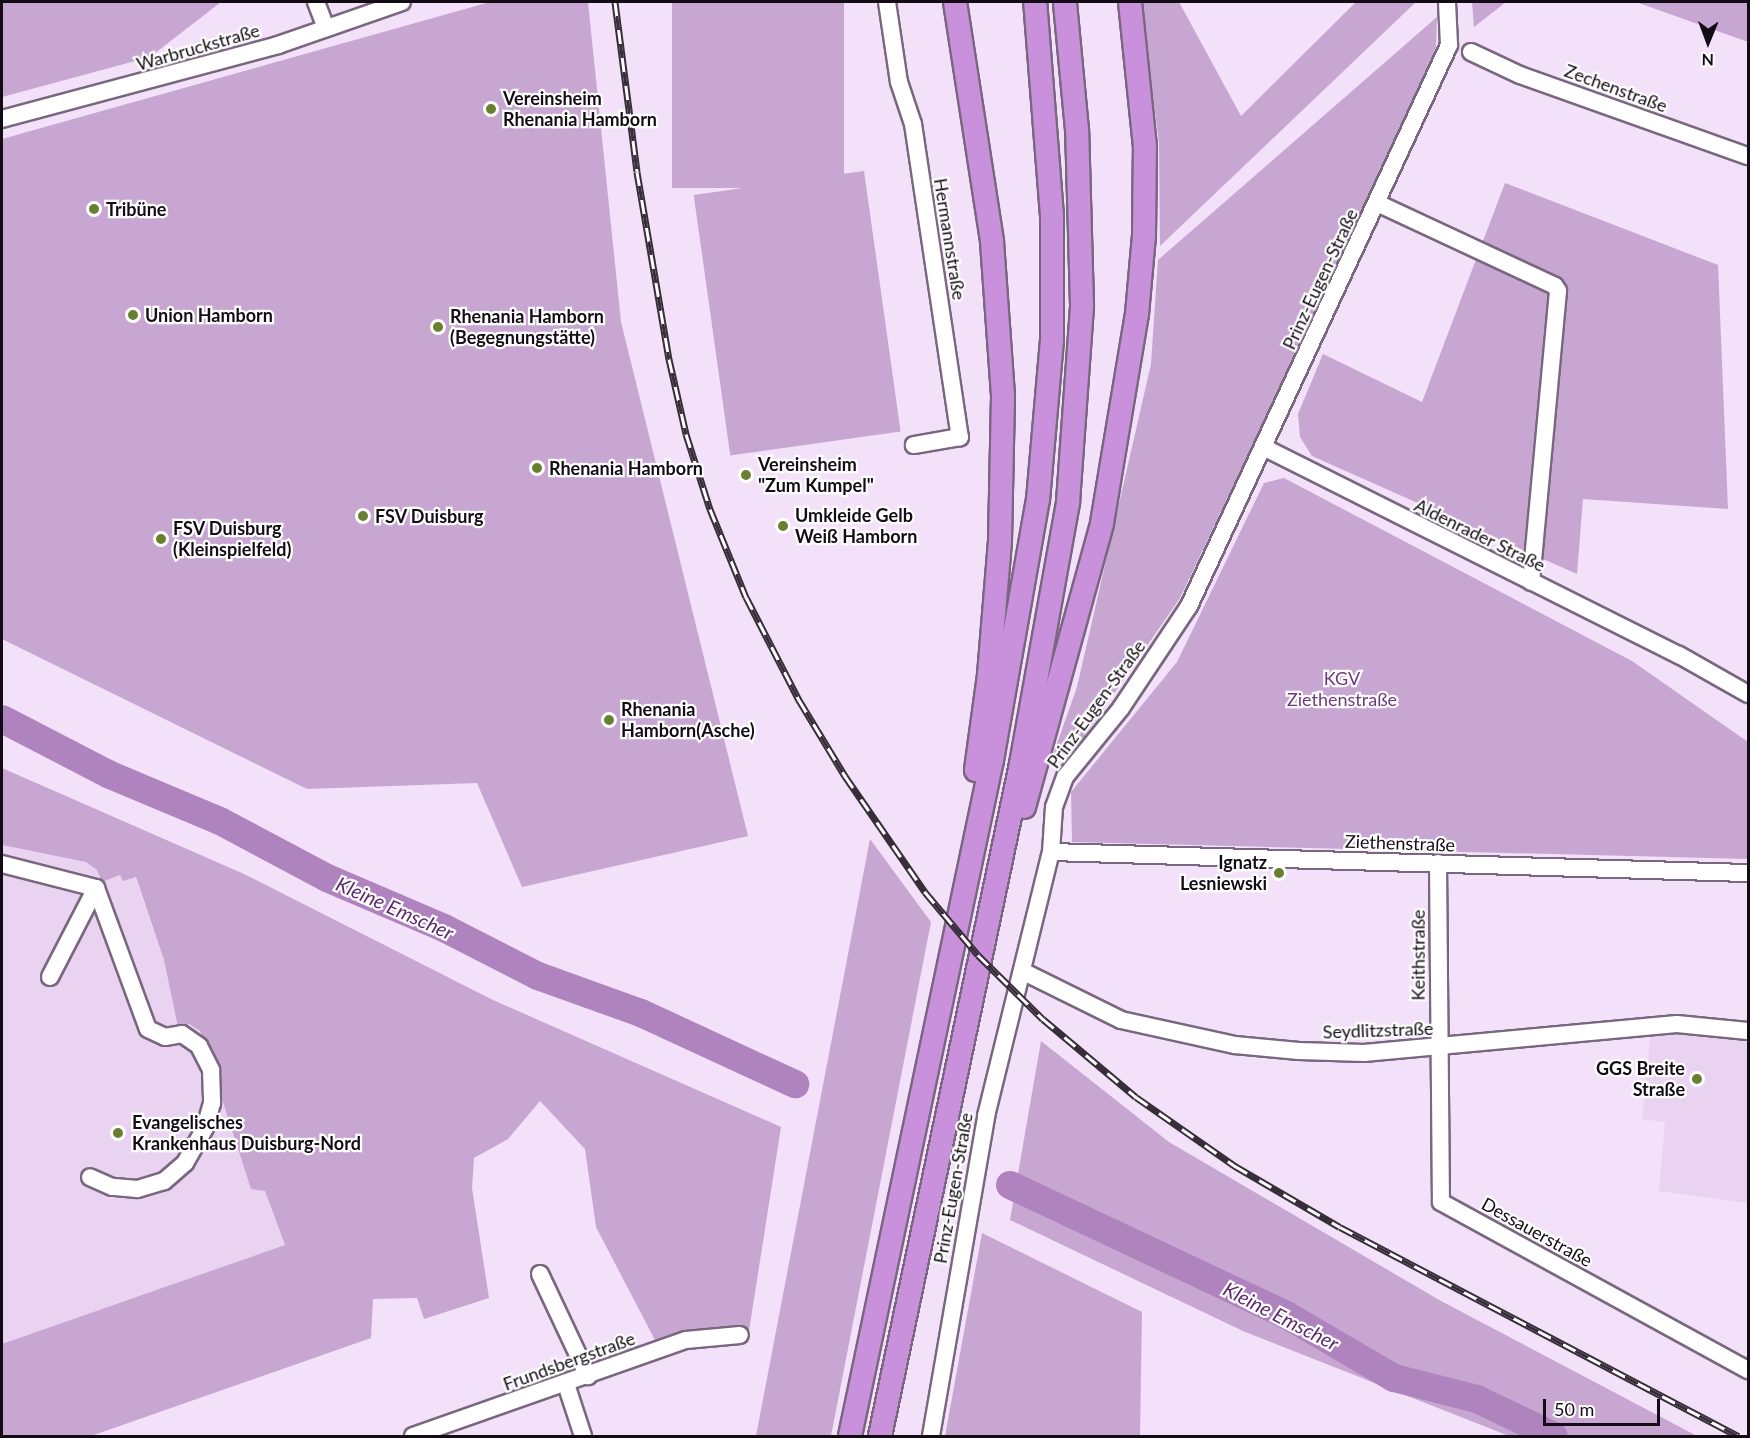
<!DOCTYPE html>
<html>
<head>
<meta charset="utf-8">
<style>
	body { margin:0 }
	#map { position:relative; width:1750px; height:1438px; overflow:hidden; background:#f3e0f9; font-family:Lato,sans-serif }
	div>[style] { position:absolute }
	[style*='--x'] { left:calc(var(--x)*1px); top:calc(var(--y)*1px); width:calc(var(--w)*1px); rotate:calc(var(--a)*1deg) }
	.built>* { inset:0; background:#ead2f1 }
	.green>* { inset:0; background:#c7a6d2; transform-origin:0 0 }
	.river>* { height:28px; margin:-14px; padding:0 14px; transform-origin:14px; border-radius:14px; background:#af83bd }
	.roads { filter:drop-shadow(2px 0 #78677e) drop-shadow(-2px 0 #78677e) drop-shadow(0 2px #78677e) drop-shadow(0 -2px #78677e) }
	.minor>* { height:16px; margin:-8px; padding:0 8px; transform-origin:8px; border-radius:8px; background:#fff }
	.highway>* { height:22px; margin:-11px; padding:0 11px; transform-origin:11px; border-radius:11px; background:#c990db }
	.rail>* { height:7px; margin-top:-3.5px; transform-origin:0; background:repeating-linear-gradient(90deg,#fff 0 14px,#372e3a 0 28px); box-sizing:border-box; border-block:2px solid #372e3a }
	.dots>* { width:16px; height:16px; translate:-50% -50%; box-sizing:border-box; border:3px solid #fff; border-radius:50% }
	span { translate:-50% -50%; white-space:nowrap; text-align:center; line-height:1.15; -webkit-text-stroke:4.5px #fff; paint-order:stroke }
	.street-label { font-size:18px; color:#130c15 }
	.poi-label { font-size:18px; color:#130c15; font-weight:700 }
	.left { translate:0 -50%; text-align:left }
	.right { translate:-100% -50%; text-align:right }
	.park-label { font-size:18px; color:#703880 }
	.water-label { font-size:20px; color:#5f286f; font-style:italic }
	.frame { position:absolute; inset:0; border:3px solid #130c15; pointer-events:none }
	.north { position:absolute; left:1678px; top:12px; width:60px; height:60px; -webkit-text-stroke:4px #fff; paint-order:stroke; rotate:181deg; font-size:16px; font-weight:700; line-height:24px; text-align:center; color:#130c15 }
	.north::after { content:''; display:block; margin:auto; width:21px; height:27px; background:#130c15; clip-path:polygon(50% 0,100% 100%,50% 72%,0 100%) }
	.scale { position:absolute; left:1543px; top:1399px; width:117px; height:27px; box-sizing:border-box; border:3px solid #130c15; border-top:0; padding-left:8px; font-size:18px; line-height:21px; white-space:nowrap; color:#130c15; -webkit-text-stroke:4px #fff; paint-order:stroke }
</style>
</head>
<body>
<div id="map">
	<div class="built">
		<i style="clip-path:polygon(2px 845px,86px 862px,97px 870px,135px 877px,164px 960px,177px 1027px,189px 1024px,200px 1031px,251px 1188px,265px 1191px,285px 1245px,2px 1344px)"></i>
		<i style="clip-path:polygon(1651px 1029px,1748px 1038px,1748px 1203px,1659px 1191px,1665px 1122px,1642px 1119px)"></i>
	</div>
	<div class="green">
		<i style="clip-path:polygon(2px 2px,221px 2px,150px 57px,2px 97px)"></i>
		<i style="clip-path:polygon(490px 2px,588px 2px,621px 322px,748px 836px,522px 887px,477px 783px,307px 789px,2px 639px,2px 139px)"></i>
		<i style="left:672px;top:2px;width:172px;height:186px"></i>
		<i style="clip-path:polygon(1141px 2px,1179px 2px,1241px 116px,1356px 2px,1416px 2px,1160px 246px,1159px 143px)"></i>
		<i style="clip-path:polygon(1472px 2px,1506px 2px,1474px 27px)"></i>
		<i style="clip-path:polygon(1636px 2px,1748px 2px,1748px 42px)"></i>
		<i style="clip-path:polygon(1437px 17px,1436px 47px,1406px 121px,1180px 598px,1069px 759px,1053px 755px,1077px 687px,1151px 364px,1158px 260px)"></i>
		<i style="left:864px;top:171px;width:263px;height:172px;rotate:82deg"></i>
		<i style="clip-path:polygon(1505px 183px,1718px 265px,1728px 509px,1583px 499px,1577px 574px,1312px 456px,1300px 437px,1298px 414px,1323px 354px,1422px 402px)"></i>
		<i style="clip-path:polygon(1284px 478px,1632px 661px,1748px 742px,1748px 859px,1072px 842px,1071px 792px,1177px 662px,1264px 483px)"></i>
		<i style="clip-path:polygon(2px 768px,244px 874px,493px 1000px,781px 1127px,749px 1331px,704px 1328px,656px 1342px,596px 1227px,585px 1149px,540px 1101px,508px 1139px,474px 1158px,472px 1188px,489px 1298px,424px 1319px,417px 1298px,373px 1299px,371px 1338px,91px 1436px,2px 1436px,2px 1344px,285px 1245px,265px 1191px,251px 1189px,200px 1031px,189px 1024px,178px 1028px,164px 960px,136px 877px,123px 881px,120px 875px,102px 882px,97px 870px,86px 862px,2px 845px)"></i>
		<i style="clip-path:polygon(870px 839px,931px 922px,831px 1436px,756px 1436px)"></i>
		<i style="clip-path:polygon(1041px 1041px,1169px 1142px,1441px 1301px,1697px 1436px,1509px 1436px,1243px 1331px,1010px 1220px)"></i>
		<i style="clip-path:polygon(982px 1233px,1142px 1312px,1140px 1436px,945px 1436px)"></i>
	</div>
	<div class="river">
		<i style="--x:2;--y:719;--w:119;--a:27.4"></i>
		<i style="--x:108;--y:774;--w:121;--a:22.8"></i>
		<i style="--x:220;--y:821;--w:121;--a:28"></i>
		<i style="--x:327;--y:878;--w:127;--a:23.1"></i>
		<i style="--x:444;--y:928;--w:106;--a:27.1"></i>
		<i style="--x:538;--y:976;--w:109;--a:19.8"></i>
		<i style="--x:641;--y:1013;--w:170;--a:24.8"></i>
		<i style="--x:1010;--y:1185;--w:307;--a:25.2"></i>
		<i style="--x:1288;--y:1316;--w:123;--a:30.3"></i>
		<i style="--x:1394;--y:1378;--w:86;--a:14.2"></i>
		<i style="--x:1477;--y:1399;--w:85;--a:25.7"></i>
	</div>
	<div class="roads">
		<div class="minor">
			<i style="--x:316;--y:2;--w:28;--a:69"></i>
			<i style="--x:887;--y:2;--w:81;--a:81.5"></i>
			<i style="--x:899;--y:82;--w:44;--a:71.6"></i>
			<i style="--x:913;--y:124;--w:317;--a:81.5"></i>
			<i style="--x:960;--y:437;--w:47;--a:170.1"></i>
			<i style="--x:1471;--y:52;--w:54;--a:25.1"></i>
			<i style="--x:1520;--y:75;--w:242;--a:19.6"></i>
			<i style="--x:2;--y:119;--w:286;--a:-15"></i>
			<i style="--x:278;--y:45;--w:131;--a:-19.1"></i>
			<i style="--x:1377;--y:203;--w:196;--a:25"></i>
			<i style="--x:1555;--y:286;--w:6;--a:59"></i>
			<i style="--x:1558;--y:291;--w:292;--a:95.3"></i>
			<i style="--x:1265;--y:448;--w:463;--a:26.6"></i>
			<i style="--x:1679;--y:655;--w:79;--a:29.5"></i>
			<i style="--x:1051;--y:852;--w:697;--a:1.73"></i>
			<i style="--x:1438;--y:863;--w:339;--a:89.5"></i>
			<i style="--x:1441;--y:1202;--w:350;--a:28.7"></i>
			<i style="--x:2;--y:864;--w:97;--a:14.3"></i>
			<i style="--x:96;--y:888;--w:150;--a:69.8"></i>
			<i style="--x:148;--y:1029;--w:19;--a:25"></i>
			<i style="--x:165;--y:1037;--w:17;--a:-10"></i>
			<i style="--x:182;--y:1034;--w:21;--a:35"></i>
			<i style="--x:199;--y:1046;--w:27;--a:63"></i>
			<i style="--x:211;--y:1070;--w:33;--a:88"></i>
			<i style="--x:212;--y:1103;--w:26;--a:106"></i>
			<i style="--x:205;--y:1128;--w:40;--a:119.7"></i>
			<i style="--x:185;--y:1163;--w:28;--a:139"></i>
			<i style="--x:164;--y:1181;--w:28;--a:163"></i>
			<i style="--x:137;--y:1189;--w:25;--a:-175"></i>
			<i style="--x:112;--y:1187;--w:24;--a:-156"></i>
			<i style="--x:1022;--y:971;--w:110;--a:26.3"></i>
			<i style="--x:1121;--y:1020;--w:117;--a:12.4"></i>
			<i style="--x:1235;--y:1045;--w:64;--a:5.4"></i>
			<i style="--x:1299;--y:1051;--w:65;--a:1.8"></i>
			<i style="--x:1364;--y:1053;--w:314;--a:-5.3"></i>
			<i style="--x:1677;--y:1024;--w:71;--a:5.6"></i>
			<i style="--x:50;--y:977;--w:100;--a:-62.7"></i>
			<i style="--x:540;--y:1274;--w:113;--a:64.8"></i>
			<i style="--x:566;--y:1384;--w:55;--a:71.9"></i>
			<i style="--x:413;--y:1436;--w:289;--a:-19.4"></i>
			<i style="--x:686;--y:1340;--w:54;--a:-5.3"></i>
			<i style="--x:931;--y:1436;--w:325;--a:-80.2"></i>
			<i style="--x:986;--y:1116;--w:272;--a:-76.2"></i>
			<i style="--x:1051;--y:852;--w:45;--a:-86.2"></i>
			<i style="--x:1054;--y:807;--w:32;--a:-70"></i>
			<i style="--x:1065;--y:777;--w:89;--a:-50.9"></i>
			<i style="--x:1121;--y:708;--w:123;--a:-56.3"></i>
			<i style="--x:1189;--y:606;--w:618;--a:-65.13"></i>
			<i style="--x:1449;--y:45;--w:43;--a:-92.7"></i>
		</div>
		<div class="highway">
			<i style="--x:955;--y:2;--w:243;--a:81.2"></i>
			<i style="--x:992;--y:242;--w:155;--a:85.9"></i>
			<i style="--x:1003;--y:397;--w:144;--a:91.2"></i>
			<i style="--x:1000;--y:541;--w:134;--a:94.7"></i>
			<i style="--x:989;--y:675;--w:96;--a:97.8"></i>
			<i style="--x:1024;--y:807;--w:295;--a:-74.6"></i>
			<i style="--x:1102;--y:523;--w:212;--a:-80.5"></i>
			<i style="--x:1137;--y:314;--w:78;--a:-84.9"></i>
			<i style="--x:1144;--y:236;--w:89;--a:-89.4"></i>
			<i style="--x:1145;--y:147;--w:146;--a:-95.9"></i>
			<i style="--x:850;--y:1436;--w:691;--a:-78.14"></i>
			<i style="--x:992;--y:760;--w:264;--a:-80"></i>
			<i style="--x:1038;--y:500;--w:160;--a:-85"></i>
			<i style="--x:1052;--y:341;--w:125;--a:-90"></i>
			<i style="--x:1052;--y:216;--w:215;--a:-94.5"></i>
			<i style="--x:880;--y:1436;--w:687;--a:-78.15"></i>
			<i style="--x:1021;--y:764;--w:266;--a:-79.8"></i>
			<i style="--x:1068;--y:502;--w:197;--a:-85.9"></i>
			<i style="--x:1082;--y:305;--w:175;--a:-91.6"></i>
			<i style="--x:1077;--y:130;--w:129;--a:-95.4"></i>
		</div>
	</div>
	<div class="rail">
		<i style="--x:615;--y:2;--w:171;--a:82.6"></i>
		<i style="--x:637;--y:172;--w:190;--a:80.3"></i>
		<i style="--x:669;--y:359;--w:77;--a:77.2"></i>
		<i style="--x:686;--y:434;--w:79;--a:72.3"></i>
		<i style="--x:710;--y:509;--w:95;--a:67.8"></i>
		<i style="--x:746;--y:597;--w:116;--a:62.8"></i>
		<i style="--x:799;--y:700;--w:89;--a:58.8"></i>
		<i style="--x:845;--y:776;--w:141;--a:55.4"></i>
		<i style="--x:925;--y:892;--w:82;--a:49.9"></i>
		<i style="--x:978;--y:955;--w:91;--a:44.6"></i>
		<i style="--x:1043;--y:1019;--w:121;--a:40"></i>
		<i style="--x:1136;--y:1097;--w:121;--a:34.9"></i>
		<i style="--x:1235;--y:1166;--w:121;--a:30.2"></i>
		<i style="--x:1340;--y:1227;--w:450;--a:27.7"></i>
	</div>
	<div class="dots">
		<i style="left:491px;top:109px;background:#697f30"></i>
		<i style="left:94px;top:209px;background:#697f30"></i>
		<i style="left:133px;top:315px;background:#697f30"></i>
		<i style="left:438px;top:327px;background:#697f30"></i>
		<i style="left:537px;top:468px;background:#697f30"></i>
		<i style="left:746px;top:475px;background:#697f30"></i>
		<i style="left:363px;top:516px;background:#697f30"></i>
		<i style="left:783px;top:526px;background:#697f30"></i>
		<i style="left:161px;top:539px;background:#697f30"></i>
		<i style="left:609px;top:720px;background:#697f30"></i>
		<i style="left:1279px;top:873px;background:#697f30"></i>
		<i style="left:1697px;top:1079px;background:#697f30"></i>
		<i style="left:118px;top:1133px;background:#697f30"></i>
	</div>
	<div class="street-label">
		<span style="left:198px;top:47px;rotate:-16deg">Warbruckstraße</span>
		<span style="left:1616px;top:88px;rotate:20deg">Zechenstraße</span>
		<span style="left:950px;top:239px;rotate:81deg">Hermannstraße</span>
		<span style="left:1320px;top:279px;rotate:-65deg">Prinz-Eugen-Straße</span>
		<span style="left:1480px;top:535px;rotate:26deg">Aldenrader Straße</span>
		<span style="left:1096px;top:704px;rotate:-54deg">Prinz-Eugen-Straße</span>
		<span style="left:1400px;top:843px;rotate:2deg">Ziethenstraße</span>
		<span style="left:1418px;top:955px;rotate:-90deg">Keithstraße</span>
		<span style="left:1378px;top:1030px;rotate:-2deg">Seydlitzstraße</span>
		<span style="left:953px;top:1188px;rotate:-80deg">Prinz-Eugen-Straße</span>
		<span style="left:1537px;top:1232px;rotate:29deg">Dessauerstraße</span>
		<span style="left:569px;top:1361px;rotate:-20deg">Frundsbergstraße</span>
	</div>
	<div class="poi-label">
		<span class="left" style="left:503px;top:109px">Vereinsheim<br>Rhenania Hamborn</span>
		<span class="left" style="left:106px;top:209px">Tribüne</span>
		<span class="left" style="left:145px;top:315px">Union Hamborn</span>
		<span class="left" style="left:450px;top:327px">Rhenania Hamborn<br>(Begegnungstätte)</span>
		<span class="left" style="left:758px;top:475px">Vereinsheim<br>"Zum Kumpel"</span>
		<span class="left" style="left:549px;top:468px">Rhenania Hamborn</span>
		<span class="left" style="left:375px;top:516px">FSV Duisburg</span>
		<span class="left" style="left:795px;top:526px">Umkleide Gelb<br>Weiß Hamborn</span>
		<span class="left" style="left:173px;top:539px">FSV Duisburg<br>(Kleinspielfeld)</span>
		<span class="left" style="left:621px;top:720px">Rhenania<br>Hamborn(Asche)</span>
		<span class="right" style="left:1267px;top:873px">Ignatz<br>Lesniewski</span>
		<span class="right" style="left:1685px;top:1079px">GGS Breite<br>Straße</span>
		<span class="left" style="left:132px;top:1133px">Evangelisches<br>Krankenhaus Duisburg-Nord</span>
	</div>
	<div class="park-label">
		<span style="left:1342px;top:689px">KGV<br>Ziethenstraße</span>
	</div>
	<div class="water-label">
		<span style="left:395px;top:908px;rotate:24deg">Kleine Emscher</span>
		<span style="left:1281px;top:1316px;rotate:27deg">Kleine Emscher</span>
	</div>
	<div class="frame"></div>
	<div class="north">N</div>
	<div class="scale">50 m</div>
</div>
</body>
</html>
